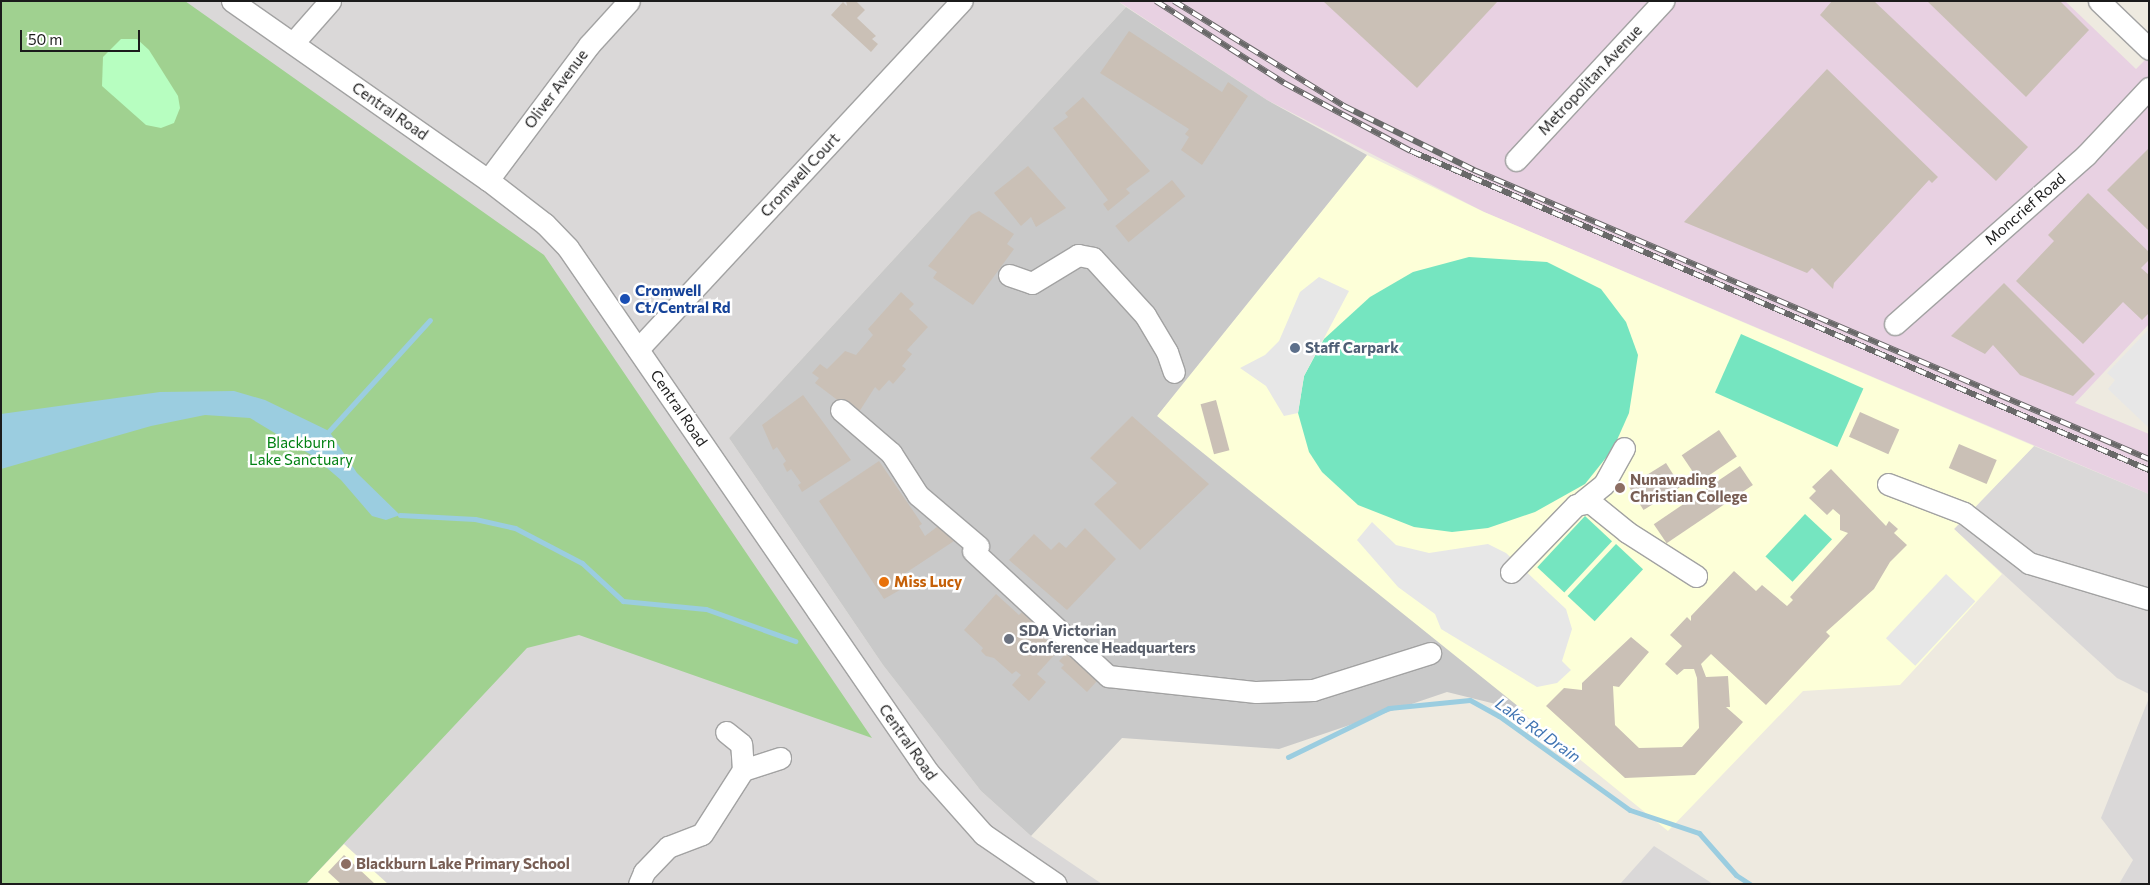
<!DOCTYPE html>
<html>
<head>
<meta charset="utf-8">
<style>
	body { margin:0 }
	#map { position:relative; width:2150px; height:885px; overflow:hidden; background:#eeeae0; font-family:Commissioner,sans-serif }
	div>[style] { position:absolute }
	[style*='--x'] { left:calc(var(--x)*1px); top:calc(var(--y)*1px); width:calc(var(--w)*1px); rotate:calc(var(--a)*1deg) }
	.residential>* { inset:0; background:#dad8d8 }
	.industrial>* { inset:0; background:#e8d1e2 }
	.education>* { inset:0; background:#fdffd8 }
	.religious>* { inset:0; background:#c9c9c9 }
	.forest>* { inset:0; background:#a0d190 }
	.park>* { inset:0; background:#b7fec0 }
	.pitch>* { inset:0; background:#75e5c0; transform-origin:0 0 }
	.parking>* { inset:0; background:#e7e7e7; transform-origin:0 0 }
	.water>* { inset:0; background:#9bcde0 }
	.stream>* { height:5px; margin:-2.5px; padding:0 2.5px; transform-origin:2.5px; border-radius:2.5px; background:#9bcde0 }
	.building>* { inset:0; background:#cac0b6; transform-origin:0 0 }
	.roads { filter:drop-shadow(1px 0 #a2a2a2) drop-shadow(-1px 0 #a2a2a2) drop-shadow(0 1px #a2a2a2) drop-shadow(0 -1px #a2a2a2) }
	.minor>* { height:21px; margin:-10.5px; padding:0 10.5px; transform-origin:10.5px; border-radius:10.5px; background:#fff }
	.rail>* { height:5.5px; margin-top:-2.75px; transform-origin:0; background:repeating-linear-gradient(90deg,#fff 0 11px,#696969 0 22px); box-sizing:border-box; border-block:1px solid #696969 }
	.dots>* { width:14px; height:14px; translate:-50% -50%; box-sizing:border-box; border:2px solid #fff; border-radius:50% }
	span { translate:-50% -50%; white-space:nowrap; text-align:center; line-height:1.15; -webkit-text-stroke:5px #fff; paint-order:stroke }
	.street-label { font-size:15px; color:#1b1b1b }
	.transit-label { font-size:15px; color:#164399; font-weight:700 }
	.left { translate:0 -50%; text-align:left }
	.service-label { font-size:15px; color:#4e5e75; font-weight:700 }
	.park-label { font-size:15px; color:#028113 }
	.education-label { font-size:15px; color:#785e54; font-weight:700 }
	.food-label { font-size:15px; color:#c56008; font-weight:700 }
	.worship-label { font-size:15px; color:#5b616d; font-weight:700 }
	.water-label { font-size:16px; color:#4074b2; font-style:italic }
	.frame { position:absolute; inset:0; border:2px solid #1b1b1b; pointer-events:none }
	.scale { position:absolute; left:20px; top:30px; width:120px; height:22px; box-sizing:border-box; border:2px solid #1b1b1b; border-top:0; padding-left:6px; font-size:15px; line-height:18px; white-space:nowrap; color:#1b1b1b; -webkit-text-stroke:4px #fff; paint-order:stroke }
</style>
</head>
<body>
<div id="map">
	<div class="residential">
		<i style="clip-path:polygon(1px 1px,1118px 1px,1126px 7px,729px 438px,883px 665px,981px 791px,1031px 836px,1102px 884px,1px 884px)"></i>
		<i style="clip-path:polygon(2034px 446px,2149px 494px,2149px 694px,2117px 678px,1954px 529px)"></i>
		<i style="clip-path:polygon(2149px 698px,2149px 884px,2119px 884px,2133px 860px,2101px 818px)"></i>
		<i style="clip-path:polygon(1654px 846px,1713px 884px,1620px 884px)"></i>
	</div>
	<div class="industrial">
		<i style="clip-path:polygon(1118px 1px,2065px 1px,2136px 69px,2149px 56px,2149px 324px,2075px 403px,2149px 434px,2149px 494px,1484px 212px,1267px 100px)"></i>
	</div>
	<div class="education">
		<i style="clip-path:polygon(1367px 155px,1484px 212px,2034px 446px,1954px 529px,2002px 574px,1900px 685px,1803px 691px,1668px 831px,1157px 416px)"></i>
		<i style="clip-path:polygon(344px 844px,388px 884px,306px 884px)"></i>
	</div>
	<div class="religious">
		<i style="clip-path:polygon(1126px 7px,1267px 100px,1367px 155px,1157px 416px,1524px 711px,1447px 692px,1279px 749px,1122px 738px,1031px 836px,981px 791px,883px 665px,729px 438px)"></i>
	</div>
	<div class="forest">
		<i style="clip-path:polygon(1px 1px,185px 1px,544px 255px,872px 738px,579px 635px,527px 648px,306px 884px,1px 884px)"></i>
	</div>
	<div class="park">
		<i style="clip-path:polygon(121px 39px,137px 39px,149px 50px,178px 96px,180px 108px,174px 123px,161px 128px,146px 125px,102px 86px,103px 57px)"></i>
	</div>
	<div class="pitch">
		<i style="clip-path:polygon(1469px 257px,1547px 262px,1601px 289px,1626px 322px,1638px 355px,1629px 413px,1613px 449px,1585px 484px,1535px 512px,1488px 528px,1452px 532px,1414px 527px,1358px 505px,1322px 472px,1309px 452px,1298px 413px,1304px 376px,1324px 339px,1370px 297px,1413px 272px)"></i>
		<i style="left:1741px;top:334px;width:134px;height:64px;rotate:24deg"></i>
		<i style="left:1805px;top:514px;width:37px;height:58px;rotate:43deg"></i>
		<i style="left:1585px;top:516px;width:37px;height:70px;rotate:43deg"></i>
		<i style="left:1616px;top:544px;width:37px;height:71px;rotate:43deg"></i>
	</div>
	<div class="parking">
		<i style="clip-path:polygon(1319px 277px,1349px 291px,1304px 376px,1298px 413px,1284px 416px,1266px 386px,1240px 368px,1265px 355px,1279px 341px,1300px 292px)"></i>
		<i style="clip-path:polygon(2149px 329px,2149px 428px,2108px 389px,2115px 380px,2107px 373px)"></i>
		<i style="clip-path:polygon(1372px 522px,1396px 545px,1429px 553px,1488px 544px,1506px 553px,1566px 609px,1572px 629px,1562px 661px,1571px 670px,1557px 683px,1537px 687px,1441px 629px,1435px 614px,1398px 587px,1357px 540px)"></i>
		<i style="left:1946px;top:574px;width:40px;height:88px;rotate:43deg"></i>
	</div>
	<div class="water">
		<i style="clip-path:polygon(234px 391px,265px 400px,329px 431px,357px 473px,400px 515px,386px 520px,372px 516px,341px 480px,313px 456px,250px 418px,205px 415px,151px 426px,1px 469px,1px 414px,160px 392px)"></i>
	</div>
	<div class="stream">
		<i style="--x:329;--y:431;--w:150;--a:-47.7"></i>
		<i style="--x:400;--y:515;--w:75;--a:3.1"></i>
		<i style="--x:475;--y:519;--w:41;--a:12.7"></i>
		<i style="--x:515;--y:528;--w:76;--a:27.6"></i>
		<i style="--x:582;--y:563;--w:56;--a:42.8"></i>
		<i style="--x:623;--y:601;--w:83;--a:5.5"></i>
		<i style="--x:706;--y:609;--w:95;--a:19.8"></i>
		<i style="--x:1288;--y:757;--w:112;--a:-25.9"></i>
		<i style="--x:1389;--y:708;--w:81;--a:-5.6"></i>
		<i style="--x:1470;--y:700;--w:33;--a:29"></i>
		<i style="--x:1499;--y:716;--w:161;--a:35.7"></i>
		<i style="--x:1630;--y:810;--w:73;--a:18.4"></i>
		<i style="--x:1699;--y:833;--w:56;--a:48.6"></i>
		<i style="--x:1736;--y:875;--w:17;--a:33"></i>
	</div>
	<div class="building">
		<i style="clip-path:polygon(846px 1px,856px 1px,865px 10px,857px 18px,876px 36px,872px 39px,878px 44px,871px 52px,831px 15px,843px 2px,847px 6px)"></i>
		<i style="clip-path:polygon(1323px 1px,1498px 1px,1417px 88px)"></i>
		<i style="clip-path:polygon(1832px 1px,1874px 1px,2028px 147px,1996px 181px,1820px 15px)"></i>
		<i style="clip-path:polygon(1927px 1px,2060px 1px,2089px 30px,2026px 97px)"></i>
		<i style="clip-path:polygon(1129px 31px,1222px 92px,1228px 82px,1248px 96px,1202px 165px,1181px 150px,1189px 137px,1185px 134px,1189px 129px,1100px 73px)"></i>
		<i style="clip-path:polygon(1827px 69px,1938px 177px,1932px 183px,1929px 180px,1834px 283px,1833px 289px,1812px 268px,1807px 273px,1684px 222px)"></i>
		<i style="clip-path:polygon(1083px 97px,1150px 171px,1126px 189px,1130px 193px,1108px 211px,1103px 204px,1108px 200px,1053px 128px,1068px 117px,1065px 113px)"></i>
		<i style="clip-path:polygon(2149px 148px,2149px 231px,2107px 190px)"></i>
		<i style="clip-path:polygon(1028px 166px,1066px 208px,1036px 227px,1031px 217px,1021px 226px,994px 193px)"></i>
		<i style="left:1172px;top:180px;width:21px;height:73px;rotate:51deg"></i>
		<i style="clip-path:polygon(2088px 193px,2149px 252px,2149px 260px,2141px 268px,2149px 275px,2149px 313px,2142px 320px,2123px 302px,2083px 344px,2016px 281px,2054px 241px,2048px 235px)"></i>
		<i style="clip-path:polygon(979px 211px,1014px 234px,1007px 244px,1014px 249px,973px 305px,933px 278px,937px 272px,928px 266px,971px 215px)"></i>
		<i style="clip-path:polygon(2004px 283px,2095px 374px,2073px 396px,2020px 375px,1993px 345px,1985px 354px,1951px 336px)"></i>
		<i style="clip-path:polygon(901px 292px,914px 304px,909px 309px,928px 327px,907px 350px,912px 354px,902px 366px,906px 369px,893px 384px,889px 380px,879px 391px,875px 387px,857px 415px,815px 383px,819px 378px,812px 373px,820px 364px,827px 369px,845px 351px,856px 355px,873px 335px,868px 329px)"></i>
		<i style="clip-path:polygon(803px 395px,851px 460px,802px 492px,798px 485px,801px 483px,791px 469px,787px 472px,783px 464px,786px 461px,777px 447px,773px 450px,762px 425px)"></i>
		<i style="left:1216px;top:400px;width:52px;height:16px;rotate:75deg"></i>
		<i style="left:1860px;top:412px;width:43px;height:27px;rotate:24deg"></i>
		<i style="clip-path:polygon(1132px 416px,1209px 484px,1140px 550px,1094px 504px,1117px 483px,1090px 458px)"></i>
		<i style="left:1719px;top:430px;width:32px;height:45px;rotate:56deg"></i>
		<i style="left:1959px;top:444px;width:41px;height:26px;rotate:23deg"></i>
		<i style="clip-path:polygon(879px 461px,922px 524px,919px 526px,925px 536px,942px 523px,954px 541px,898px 578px,905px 587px,884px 599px,819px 501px)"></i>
		<i style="left:1666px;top:463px;width:28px;height:44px;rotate:58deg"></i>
		<i style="left:1740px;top:466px;width:23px;height:104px;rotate:56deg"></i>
		<i style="clip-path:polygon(1831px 469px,1886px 526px,1889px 521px,1898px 529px,1894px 533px,1907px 545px,1890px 562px,1874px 589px,1826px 632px,1830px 636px,1766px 705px,1711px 654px,1701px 664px,1706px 677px,1728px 676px,1730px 707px,1726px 707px,1743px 722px,1695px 775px,1625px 778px,1546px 706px,1564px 688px,1582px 690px,1582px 683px,1631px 637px,1649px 652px,1619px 687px,1613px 686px,1615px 725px,1639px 748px,1682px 747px,1699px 728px,1697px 678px,1694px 669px,1684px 669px,1677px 675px,1665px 664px,1682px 646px,1670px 635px,1687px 617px,1691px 621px,1691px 616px,1734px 571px,1756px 591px,1762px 585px,1787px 606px,1793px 600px,1790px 597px,1848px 533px,1840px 530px,1840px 515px,1833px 509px,1827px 515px,1809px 498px,1816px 491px,1812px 487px)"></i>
		<i style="clip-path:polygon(1085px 528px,1116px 559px,1067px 610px,1009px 560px,1034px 534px,1051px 550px,1059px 542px,1066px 548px)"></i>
		<i style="clip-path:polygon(996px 594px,1019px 615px,1025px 609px,1039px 622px,1034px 628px,1058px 651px,1037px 674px,1046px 682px,1029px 701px,1012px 685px,1021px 675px,1016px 671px,1012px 674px,994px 658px,986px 656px,981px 651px,983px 648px,964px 630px)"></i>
		<i style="clip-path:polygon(1067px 652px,1097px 681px,1087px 692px,1061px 668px,1064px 665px,1059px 661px)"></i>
		<i style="clip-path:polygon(344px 855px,375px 884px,341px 884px,328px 872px)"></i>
	</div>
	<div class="roads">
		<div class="minor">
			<i style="--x:232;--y:1;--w:312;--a:35"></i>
			<i style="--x:488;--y:180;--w:72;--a:37.7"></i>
			<i style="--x:545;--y:224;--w:33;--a:46"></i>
			<i style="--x:568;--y:248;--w:636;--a:55.51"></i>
			<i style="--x:928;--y:772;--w:83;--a:48.4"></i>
			<i style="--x:983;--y:834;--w:88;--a:34.4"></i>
			<i style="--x:2099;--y:1;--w:69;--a:43.8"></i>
			<i style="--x:293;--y:43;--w:56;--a:-48.6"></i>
			<i style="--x:1516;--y:160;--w:217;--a:-47.2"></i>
			<i style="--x:488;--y:180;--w:169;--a:-53.2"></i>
			<i style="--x:589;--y:45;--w:59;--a:-47.7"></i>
			<i style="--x:1009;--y:275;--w:24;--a:19"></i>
			<i style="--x:1032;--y:283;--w:54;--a:-31.3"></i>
			<i style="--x:1078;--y:255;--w:15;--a:11"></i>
			<i style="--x:1093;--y:258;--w:77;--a:47.6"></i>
			<i style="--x:1145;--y:315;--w:43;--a:59.3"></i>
			<i style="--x:1167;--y:352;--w:21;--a:71"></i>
			<i style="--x:1895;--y:324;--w:255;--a:-41.5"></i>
			<i style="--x:2086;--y:155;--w:92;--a:-46.8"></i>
			<i style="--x:639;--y:348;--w:474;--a:-47.1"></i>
			<i style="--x:841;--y:410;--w:66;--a:40.7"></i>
			<i style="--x:891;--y:453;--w:50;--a:57.3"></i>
			<i style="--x:918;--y:495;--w:79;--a:40.4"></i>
			<i style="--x:1888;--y:484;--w:81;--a:20.9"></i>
			<i style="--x:1964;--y:513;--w:82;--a:37.6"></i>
			<i style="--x:2029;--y:563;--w:125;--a:16.7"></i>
			<i style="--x:1582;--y:502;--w:28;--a:-39"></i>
			<i style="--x:1604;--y:484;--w:41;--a:-60.9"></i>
			<i style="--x:973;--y:551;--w:184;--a:42.8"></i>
			<i style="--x:1108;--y:676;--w:149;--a:6.2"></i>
			<i style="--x:1256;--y:692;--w:57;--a:-2"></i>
			<i style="--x:1313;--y:690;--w:123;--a:-17.5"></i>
			<i style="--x:1511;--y:572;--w:93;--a:-45.9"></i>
			<i style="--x:1576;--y:505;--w:14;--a:-12"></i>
			<i style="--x:1590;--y:502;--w:48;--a:39"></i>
			<i style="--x:1627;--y:532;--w:82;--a:32.5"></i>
			<i style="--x:743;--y:770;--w:39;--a:-18"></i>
			<i style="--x:639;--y:884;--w:13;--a:-67"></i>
			<i style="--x:644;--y:872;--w:35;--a:-46"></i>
			<i style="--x:668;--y:847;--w:36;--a:-21"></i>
			<i style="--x:702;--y:834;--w:76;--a:-57.4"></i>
			<i style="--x:743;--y:770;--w:26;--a:-94"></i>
			<i style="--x:741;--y:744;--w:19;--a:-141"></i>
		</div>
	</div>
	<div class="rail">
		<i style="--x:1156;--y:1;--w:152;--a:32.6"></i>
		<i style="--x:1284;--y:83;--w:144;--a:28.2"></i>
		<i style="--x:1411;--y:151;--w:804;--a:23.38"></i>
		<i style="--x:1174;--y:1;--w:200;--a:31.7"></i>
		<i style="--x:1344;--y:106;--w:145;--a:26.2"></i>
		<i style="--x:1474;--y:170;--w:734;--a:23.18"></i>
	</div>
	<div class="dots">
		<i style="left:625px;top:299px;background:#1a4fb4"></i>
		<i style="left:1295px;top:348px;background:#5c6f8a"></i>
		<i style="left:1620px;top:488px;background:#8d6e63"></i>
		<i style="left:884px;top:582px;background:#e8710a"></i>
		<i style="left:1009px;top:639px;background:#6b7280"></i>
		<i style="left:346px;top:864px;background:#8d6e63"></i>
	</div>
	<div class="street-label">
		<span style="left:1590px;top:80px;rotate:-47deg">Metropolitan Avenue</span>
		<span style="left:556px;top:89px;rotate:-53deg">Oliver Avenue</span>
		<span style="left:390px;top:111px;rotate:35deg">Central Road</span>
		<span style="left:800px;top:175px;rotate:-47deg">Cromwell Court</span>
		<span style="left:2025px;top:209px;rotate:-41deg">Moncrief Road</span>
		<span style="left:679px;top:408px;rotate:56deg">Central Road</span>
		<span style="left:908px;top:742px;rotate:55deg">Central Road</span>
	</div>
	<div class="transit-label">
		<span class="left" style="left:635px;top:299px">Cromwell<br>Ct/Central Rd</span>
	</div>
	<div class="service-label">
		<span class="left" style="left:1305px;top:348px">Staff Carpark</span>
	</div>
	<div class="park-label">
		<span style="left:301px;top:451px">Blackburn<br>Lake Sanctuary</span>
	</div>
	<div class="education-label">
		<span class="left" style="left:1630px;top:488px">Nunawading<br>Christian College</span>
		<span class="left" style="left:356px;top:864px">Blackburn Lake Primary School</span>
	</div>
	<div class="food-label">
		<span class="left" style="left:894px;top:582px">Miss Lucy</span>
	</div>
	<div class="worship-label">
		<span class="left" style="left:1019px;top:639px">SDA Victorian<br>Conference Headquarters</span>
	</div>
	<div class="water-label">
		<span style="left:1538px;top:730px;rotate:35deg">Lake Rd Drain</span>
	</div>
	<div class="frame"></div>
	<div class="scale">50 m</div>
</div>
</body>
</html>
